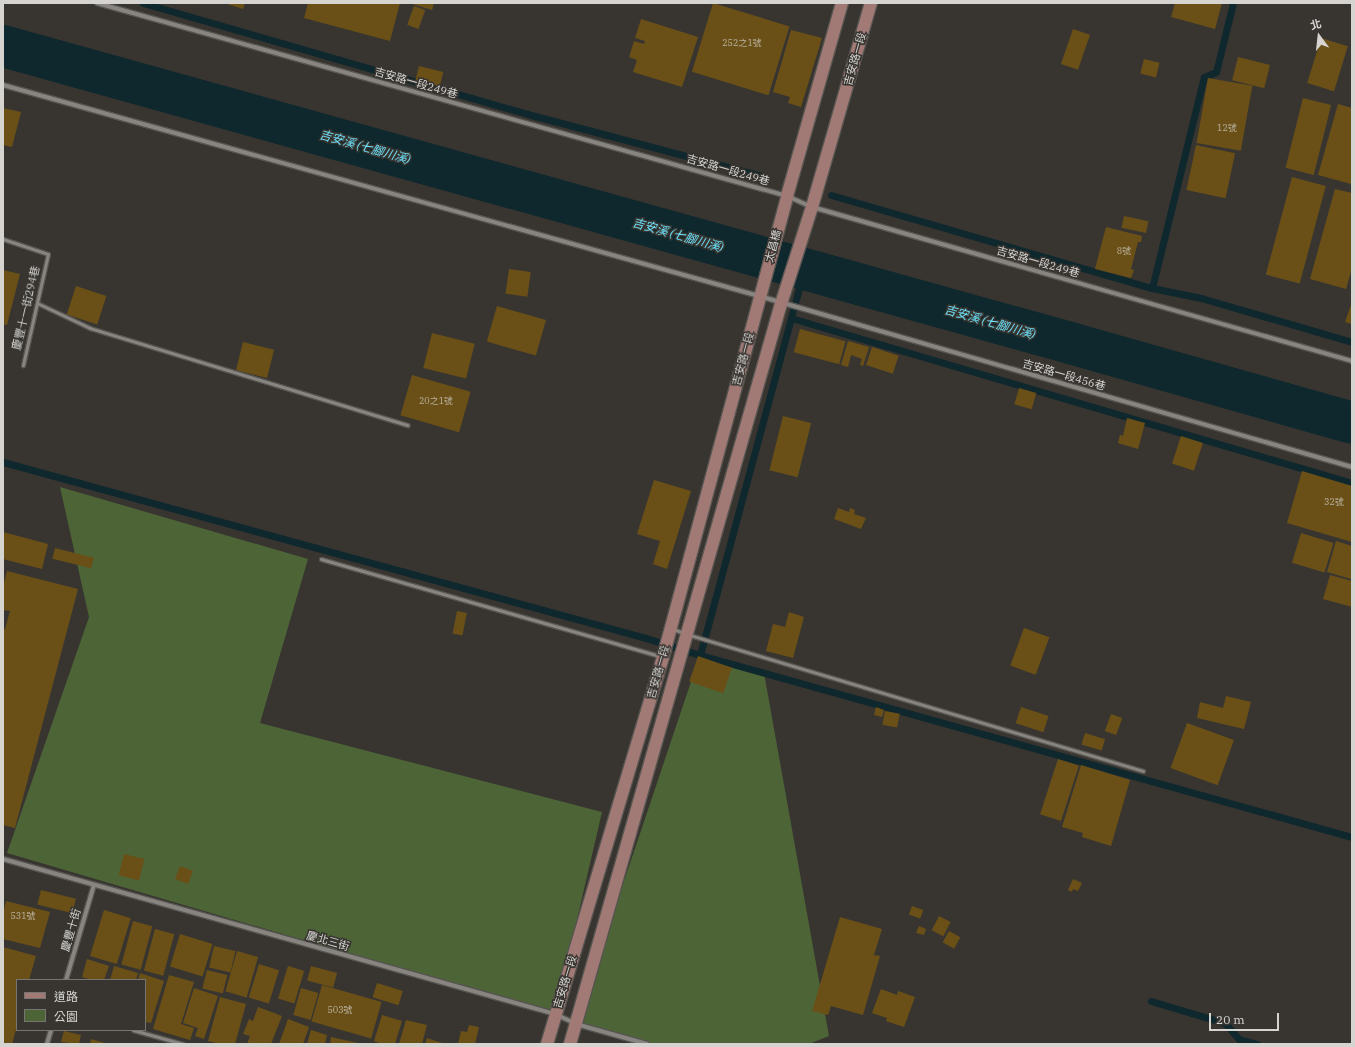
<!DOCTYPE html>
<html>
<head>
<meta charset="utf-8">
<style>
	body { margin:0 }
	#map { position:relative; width:1355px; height:1047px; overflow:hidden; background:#383531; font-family:"IBM Plex Serif","Noto Sans TC",serif }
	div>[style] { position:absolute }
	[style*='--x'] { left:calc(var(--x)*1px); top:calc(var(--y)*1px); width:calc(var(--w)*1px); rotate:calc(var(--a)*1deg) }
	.green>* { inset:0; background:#4d6437 }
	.stream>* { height:7px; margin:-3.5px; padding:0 3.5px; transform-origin:3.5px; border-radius:3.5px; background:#0f282d }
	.river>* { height:42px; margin:-21px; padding:0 21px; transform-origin:21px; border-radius:21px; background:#0f282d }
	.building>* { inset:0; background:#6a5016; transform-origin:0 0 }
	.roads { filter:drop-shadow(1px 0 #565450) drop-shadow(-1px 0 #565450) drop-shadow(0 1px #565450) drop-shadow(0 -1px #565450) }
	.lane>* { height:3px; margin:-1.5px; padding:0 1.5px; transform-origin:1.5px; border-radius:1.5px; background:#888581 }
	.street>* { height:4px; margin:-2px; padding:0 2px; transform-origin:2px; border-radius:2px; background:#888581 }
	.secondary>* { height:12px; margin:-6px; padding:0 6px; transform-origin:6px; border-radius:6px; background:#a17a76 }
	span { translate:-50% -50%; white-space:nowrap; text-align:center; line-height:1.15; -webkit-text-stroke:3px #383531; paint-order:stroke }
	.number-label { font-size:9px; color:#bab3a2 }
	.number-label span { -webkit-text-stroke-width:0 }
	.street-label { font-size:11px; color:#d5d4d1 }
	.water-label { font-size:12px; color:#6ae0f8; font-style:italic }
	.frame { position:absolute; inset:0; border:4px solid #d5d4d1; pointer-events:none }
	.legend { position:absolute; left:16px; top:979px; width:130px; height:52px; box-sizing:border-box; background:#383531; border:1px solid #777571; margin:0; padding:5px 7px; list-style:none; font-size:12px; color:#d5d4d1 }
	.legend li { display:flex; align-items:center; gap:8px; height:20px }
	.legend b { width:20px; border:1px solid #777571 }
	.north { position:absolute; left:1299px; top:16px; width:40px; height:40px; -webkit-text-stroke:3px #383531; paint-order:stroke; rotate:345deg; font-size:11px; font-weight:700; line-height:16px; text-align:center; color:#d5d4d1 }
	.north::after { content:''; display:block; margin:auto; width:14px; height:18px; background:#d5d4d1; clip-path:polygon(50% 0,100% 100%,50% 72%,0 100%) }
	.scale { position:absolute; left:1209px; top:1013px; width:70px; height:18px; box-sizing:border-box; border:2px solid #d5d4d1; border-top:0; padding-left:5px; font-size:12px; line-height:14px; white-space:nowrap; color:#d5d4d1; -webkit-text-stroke:3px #383531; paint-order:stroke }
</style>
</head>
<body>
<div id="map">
	<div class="green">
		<i style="clip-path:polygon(60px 487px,308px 559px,260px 723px,602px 812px,555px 1014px,7px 853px,89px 617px)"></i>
		<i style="clip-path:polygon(700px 655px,764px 673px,829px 1036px,809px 1044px,647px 1044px,576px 1024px)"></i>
	</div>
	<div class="stream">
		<i style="--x:143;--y:3;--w:408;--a:16.1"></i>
		<i style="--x:535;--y:116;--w:239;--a:14.8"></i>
		<i style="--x:831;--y:195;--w:334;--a:16.2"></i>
		<i style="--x:1152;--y:288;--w:50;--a:11.5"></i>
		<i style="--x:1201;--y:298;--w:157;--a:16.2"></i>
		<i style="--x:1152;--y:288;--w:217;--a:-76.2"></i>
		<i style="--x:1204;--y:77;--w:13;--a:-23"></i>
		<i style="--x:1216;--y:72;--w:71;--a:-76.2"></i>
		<i style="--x:791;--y:318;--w:585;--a:16.39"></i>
		<i style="--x:3;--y:462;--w:667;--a:15.31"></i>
		<i style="--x:646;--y:638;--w:57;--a:17.5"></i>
		<i style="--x:700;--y:655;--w:677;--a:15.6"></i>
		<i style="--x:700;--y:655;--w:400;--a:-74.9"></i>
		<i style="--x:1151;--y:1001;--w:77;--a:16.6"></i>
		<i style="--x:1225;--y:1023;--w:21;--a:49"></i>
		<i style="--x:1239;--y:1039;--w:19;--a:16"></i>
	</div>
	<div class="river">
		<i style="--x:3;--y:46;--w:1108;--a:15.55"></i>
		<i style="--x:1070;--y:343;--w:293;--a:15.8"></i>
	</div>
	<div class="building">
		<i style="clip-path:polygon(224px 3px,245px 3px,243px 9px)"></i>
		<i style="clip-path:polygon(308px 3px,400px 3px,390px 41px,304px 18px)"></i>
		<i style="clip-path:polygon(409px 3px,434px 3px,432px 10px)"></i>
		<i style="left:713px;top:3px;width:80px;height:72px;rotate:17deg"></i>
		<i style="clip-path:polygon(1175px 3px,1222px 3px,1215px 29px,1171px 17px)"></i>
		<i style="left:414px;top:6px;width:12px;height:20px;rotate:20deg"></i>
		<i style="clip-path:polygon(641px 19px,698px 37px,682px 87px,633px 72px,637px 60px,629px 57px,634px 41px,644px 44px,645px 41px,635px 38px)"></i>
		<i style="left:1073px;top:29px;width:18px;height:37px;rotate:19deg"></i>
		<i style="clip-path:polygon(791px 30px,822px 38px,801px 107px,788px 103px,790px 97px,773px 92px)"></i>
		<i style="left:1321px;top:38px;width:28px;height:47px;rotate:17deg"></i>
		<i style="left:1238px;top:57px;width:33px;height:24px;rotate:14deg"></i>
		<i style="left:1144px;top:59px;width:16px;height:15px;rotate:14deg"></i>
		<i style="left:419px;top:66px;width:25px;height:15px;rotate:14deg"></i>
		<i style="left:1208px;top:78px;width:45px;height:66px;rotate:10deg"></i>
		<i style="left:1303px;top:98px;width:29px;height:72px;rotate:14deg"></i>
		<i style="clip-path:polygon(1338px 104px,1352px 108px,1351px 184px,1318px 175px)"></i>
		<i style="clip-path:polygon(3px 108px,21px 112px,12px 147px,3px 145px)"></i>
		<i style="left:1196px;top:145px;width:40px;height:46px;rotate:12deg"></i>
		<i style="left:1292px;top:177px;width:35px;height:101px;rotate:15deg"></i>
		<i style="clip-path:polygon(1335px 189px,1352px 193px,1352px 268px,1346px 289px,1310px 279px)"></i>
		<i style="left:1124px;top:216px;width:25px;height:12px;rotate:12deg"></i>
		<i style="clip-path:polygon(1106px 227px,1142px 236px,1141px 242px,1138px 242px,1131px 269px,1134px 270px,1131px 278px,1095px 269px)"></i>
		<i style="left:509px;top:269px;width:22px;height:25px;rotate:8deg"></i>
		<i style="clip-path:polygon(3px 270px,20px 274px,7px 325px,3px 324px)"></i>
		<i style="left:76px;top:286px;width:32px;height:30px;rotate:18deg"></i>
		<i style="clip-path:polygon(1352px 302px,1352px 324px,1345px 322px)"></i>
		<i style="left:497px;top:306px;width:51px;height:37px;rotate:16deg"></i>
		<i style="left:800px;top:329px;width:47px;height:24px;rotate:15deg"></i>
		<i style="left:432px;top:333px;width:44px;height:36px;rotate:14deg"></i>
		<i style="clip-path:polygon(848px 341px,869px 347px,863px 366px,860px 365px,862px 359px,851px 355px,848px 367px,841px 365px)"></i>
		<i style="left:243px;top:342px;width:32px;height:29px;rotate:14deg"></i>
		<i style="left:872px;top:347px;width:28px;height:19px;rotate:18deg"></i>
		<i style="left:412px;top:375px;width:61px;height:42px;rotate:16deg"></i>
		<i style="left:1019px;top:388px;width:18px;height:17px;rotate:16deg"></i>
		<i style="left:783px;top:416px;width:29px;height:56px;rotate:14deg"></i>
		<i style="clip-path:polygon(1127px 418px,1145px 423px,1138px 449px,1118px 443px,1120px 435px,1123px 436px)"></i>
		<i style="left:1181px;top:436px;width:23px;height:29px;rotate:18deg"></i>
		<i style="clip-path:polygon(1302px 471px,1352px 486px,1352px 542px,1287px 523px)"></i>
		<i style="clip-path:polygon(654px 480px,691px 491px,667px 569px,653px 564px,660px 541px,637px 534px)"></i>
		<i style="clip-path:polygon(838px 508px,849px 512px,850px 508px,855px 510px,854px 514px,866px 518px,861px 529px,834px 519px)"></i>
		<i style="clip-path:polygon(3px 532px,48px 544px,42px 569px,3px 559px)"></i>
		<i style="left:1301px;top:533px;width:34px;height:31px;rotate:17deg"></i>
		<i style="clip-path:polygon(1336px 541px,1352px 546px,1351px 579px,1327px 572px)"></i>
		<i style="left:55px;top:548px;width:40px;height:11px;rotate:14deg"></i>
		<i style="clip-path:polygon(7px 571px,78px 589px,15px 828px,3px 825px,3px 629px,5px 629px,10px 611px,3px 610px,3px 587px)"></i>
		<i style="clip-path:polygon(1330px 575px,1352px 581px,1352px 607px,1323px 599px)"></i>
		<i style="left:457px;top:611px;width:10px;height:23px;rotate:11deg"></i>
		<i style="clip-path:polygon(789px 612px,804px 617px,793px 658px,766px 651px,773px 624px,785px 627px)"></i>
		<i style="left:1024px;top:628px;width:27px;height:40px;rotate:20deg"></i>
		<i style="left:698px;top:656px;width:36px;height:27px;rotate:19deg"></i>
		<i style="clip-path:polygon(1226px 696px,1251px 702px,1244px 729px,1197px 718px,1200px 702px,1223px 708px)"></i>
		<i style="clip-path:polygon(876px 707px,884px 710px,882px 717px,874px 715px)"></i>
		<i style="left:1021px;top:707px;width:29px;height:17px;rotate:18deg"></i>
		<i style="left:885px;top:711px;width:15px;height:14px;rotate:11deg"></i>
		<i style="left:1111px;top:714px;width:12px;height:18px;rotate:20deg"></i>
		<i style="left:1187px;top:723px;width:50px;height:48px;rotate:20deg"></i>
		<i style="left:1085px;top:733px;width:21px;height:12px;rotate:17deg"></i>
		<i style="left:1058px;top:759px;width:22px;height:58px;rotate:18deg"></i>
		<i style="clip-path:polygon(1081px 765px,1130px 780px,1111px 846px,1082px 837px,1083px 833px,1062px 827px)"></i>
		<i style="left:124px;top:854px;width:21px;height:22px;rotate:14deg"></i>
		<i style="left:180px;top:866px;width:14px;height:14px;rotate:21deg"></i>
		<i style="clip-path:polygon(1073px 879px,1082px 883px,1078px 891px,1073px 889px,1072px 892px,1068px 890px)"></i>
		<i style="left:41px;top:890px;width:36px;height:15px;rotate:14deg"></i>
		<i style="clip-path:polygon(6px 901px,50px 912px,40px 948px,3px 939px,3px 913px)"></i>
		<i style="left:912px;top:906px;width:12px;height:9px;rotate:20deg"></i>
		<i style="left:104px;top:910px;width:28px;height:48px;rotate:17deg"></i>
		<i style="left:939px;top:916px;width:13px;height:16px;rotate:27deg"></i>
		<i style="clip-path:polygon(840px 917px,882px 929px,874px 955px,880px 956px,863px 1015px,831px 1006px,828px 1015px,812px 1011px)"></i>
		<i style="left:133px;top:921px;width:20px;height:45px;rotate:15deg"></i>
		<i style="clip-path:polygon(919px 926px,926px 929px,924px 935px,916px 933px)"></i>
		<i style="left:155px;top:929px;width:20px;height:43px;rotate:15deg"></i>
		<i style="left:949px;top:931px;width:13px;height:13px;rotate:29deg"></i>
		<i style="left:180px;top:934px;width:34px;height:34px;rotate:17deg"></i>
		<i style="left:214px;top:946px;width:22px;height:22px;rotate:13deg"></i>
		<i style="clip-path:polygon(3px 947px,36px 956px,29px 980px,17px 980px,17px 1026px,12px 1044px,3px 1044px)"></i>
		<i style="left:237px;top:951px;width:22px;height:42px;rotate:16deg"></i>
		<i style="clip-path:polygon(87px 959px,109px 966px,104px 980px,91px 980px,82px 977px)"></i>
		<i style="left:259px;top:964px;width:21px;height:35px;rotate:17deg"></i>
		<i style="clip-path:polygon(114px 966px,138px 973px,136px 980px,110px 980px)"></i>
		<i style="left:288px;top:966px;width:17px;height:34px;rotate:17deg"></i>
		<i style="left:311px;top:966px;width:27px;height:15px;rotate:15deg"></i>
		<i style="left:207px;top:970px;width:21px;height:19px;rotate:14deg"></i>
		<i style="clip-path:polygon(140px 973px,164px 981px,151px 1023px,145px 1022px,145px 980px,138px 980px)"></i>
		<i style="clip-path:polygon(169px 975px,194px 982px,181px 1024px,194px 1028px,190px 1040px,153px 1029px)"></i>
		<i style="left:377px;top:983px;width:27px;height:15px;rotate:17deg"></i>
		<i style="left:322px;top:985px;width:62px;height:38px;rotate:16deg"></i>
		<i style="clip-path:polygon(194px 988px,218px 996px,204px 1039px,195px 1036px,198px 1028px,183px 1023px)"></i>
		<i style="left:301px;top:988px;width:18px;height:28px;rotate:16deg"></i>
		<i style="clip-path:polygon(881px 989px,897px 995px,898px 991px,915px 997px,904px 1027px,886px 1021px,887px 1018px,872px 1013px)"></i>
		<i style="clip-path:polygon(220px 997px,246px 1004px,235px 1044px,220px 1044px,208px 1041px)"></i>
		<i style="clip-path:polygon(258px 1007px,282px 1016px,271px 1044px,247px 1044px,250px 1036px,243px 1034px,249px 1019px,253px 1021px)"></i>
		<i style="clip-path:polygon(382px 1015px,402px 1021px,395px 1044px,382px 1044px,374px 1041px)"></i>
		<i style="clip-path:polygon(288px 1019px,309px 1027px,303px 1044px,279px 1044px)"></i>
		<i style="clip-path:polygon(406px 1020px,427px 1025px,422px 1044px,399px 1044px)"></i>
		<i style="clip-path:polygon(469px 1025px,479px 1027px,475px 1044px,458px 1044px,461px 1031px,467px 1032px)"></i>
		<i style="clip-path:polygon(311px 1030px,327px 1035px,325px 1044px,307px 1044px)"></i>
		<i style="clip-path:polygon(64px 1031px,81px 1035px,79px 1044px,61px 1042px)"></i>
		<i style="clip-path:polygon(331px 1037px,358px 1043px,358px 1044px,330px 1044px)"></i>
		<i style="clip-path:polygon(427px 1038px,445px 1044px,425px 1044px)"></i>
		<i style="clip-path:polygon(91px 1039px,105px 1043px,104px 1044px,90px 1044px)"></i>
	</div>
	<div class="roads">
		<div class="lane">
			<i style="--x:3;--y:239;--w:47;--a:18.4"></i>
			<i style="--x:48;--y:254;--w:114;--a:102.7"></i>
			<i style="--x:37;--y:303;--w:59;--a:25.3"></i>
			<i style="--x:90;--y:328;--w:332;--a:17"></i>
			<i style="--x:321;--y:559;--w:353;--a:16"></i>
			<i style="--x:673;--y:629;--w:12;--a:20"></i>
			<i style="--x:690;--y:635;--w:473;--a:16.7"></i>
			<i style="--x:133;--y:1030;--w:52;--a:15.6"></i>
		</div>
		<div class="street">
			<i style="--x:97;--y:3;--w:716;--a:15.63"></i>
			<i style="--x:787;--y:196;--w:27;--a:24"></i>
			<i style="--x:812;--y:207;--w:562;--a:15.92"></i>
			<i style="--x:3;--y:85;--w:785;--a:15.59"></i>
			<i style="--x:759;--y:296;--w:617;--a:16.09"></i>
			<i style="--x:3;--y:859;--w:573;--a:15.68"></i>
			<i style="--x:555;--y:1014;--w:23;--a:25"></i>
			<i style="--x:576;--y:1024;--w:74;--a:15.7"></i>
			<i style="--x:66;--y:980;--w:99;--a:-73.6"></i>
			<i style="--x:47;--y:1044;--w:15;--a:-74"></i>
		</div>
		<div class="secondary">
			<i style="--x:547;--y:1044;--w:404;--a:-73.3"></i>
			<i style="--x:663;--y:657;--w:477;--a:-74.9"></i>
			<i style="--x:787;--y:196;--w:201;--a:-74.1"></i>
			<i style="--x:570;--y:1044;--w:769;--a:-74.09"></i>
			<i style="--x:781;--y:304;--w:102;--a:-72.3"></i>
			<i style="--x:812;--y:207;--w:212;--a:-73.9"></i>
		</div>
	</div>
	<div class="number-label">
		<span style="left:742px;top:43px">252之1號</span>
		<span style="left:1227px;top:128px">12號</span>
		<span style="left:1124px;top:251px">8號</span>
		<span style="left:436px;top:401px">20之1號</span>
		<span style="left:1334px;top:502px">32號</span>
		<span style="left:23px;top:916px">531號</span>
		<span style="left:340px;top:1010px">503號</span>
	</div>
	<div class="street-label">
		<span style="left:855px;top:59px;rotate:-74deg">吉安路一段</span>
		<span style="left:416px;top:83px;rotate:16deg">吉安路一段249巷</span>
		<span style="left:728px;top:170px;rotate:16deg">吉安路一段249巷</span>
		<span style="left:773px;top:246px;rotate:-75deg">太昌橋</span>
		<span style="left:1038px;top:262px;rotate:16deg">吉安路一段249巷</span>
		<span style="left:26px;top:308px;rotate:-77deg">慶豐十一街294巷</span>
		<span style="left:743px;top:359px;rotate:-75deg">吉安路一段</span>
		<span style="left:1064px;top:375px;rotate:16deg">吉安路一段456巷</span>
		<span style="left:658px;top:672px;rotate:-74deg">吉安路一段</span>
		<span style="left:71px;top:930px;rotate:-74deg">慶豐十街</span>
		<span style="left:328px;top:941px;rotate:16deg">慶北三街</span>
		<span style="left:565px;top:982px;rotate:-73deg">吉安路一段</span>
	</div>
	<div class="water-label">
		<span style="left:365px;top:147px;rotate:16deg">吉安溪 (七腳川溪)</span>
		<span style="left:678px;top:235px;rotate:16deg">吉安溪 (七腳川溪)</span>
		<span style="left:990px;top:322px;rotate:16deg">吉安溪 (七腳川溪)</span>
	</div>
	<div class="frame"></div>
	<ul class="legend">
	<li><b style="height:5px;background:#a17a76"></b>道路</li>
	<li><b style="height:11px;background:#4d6437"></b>公園</li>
	</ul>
	<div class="north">北</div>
	<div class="scale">20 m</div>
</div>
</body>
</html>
